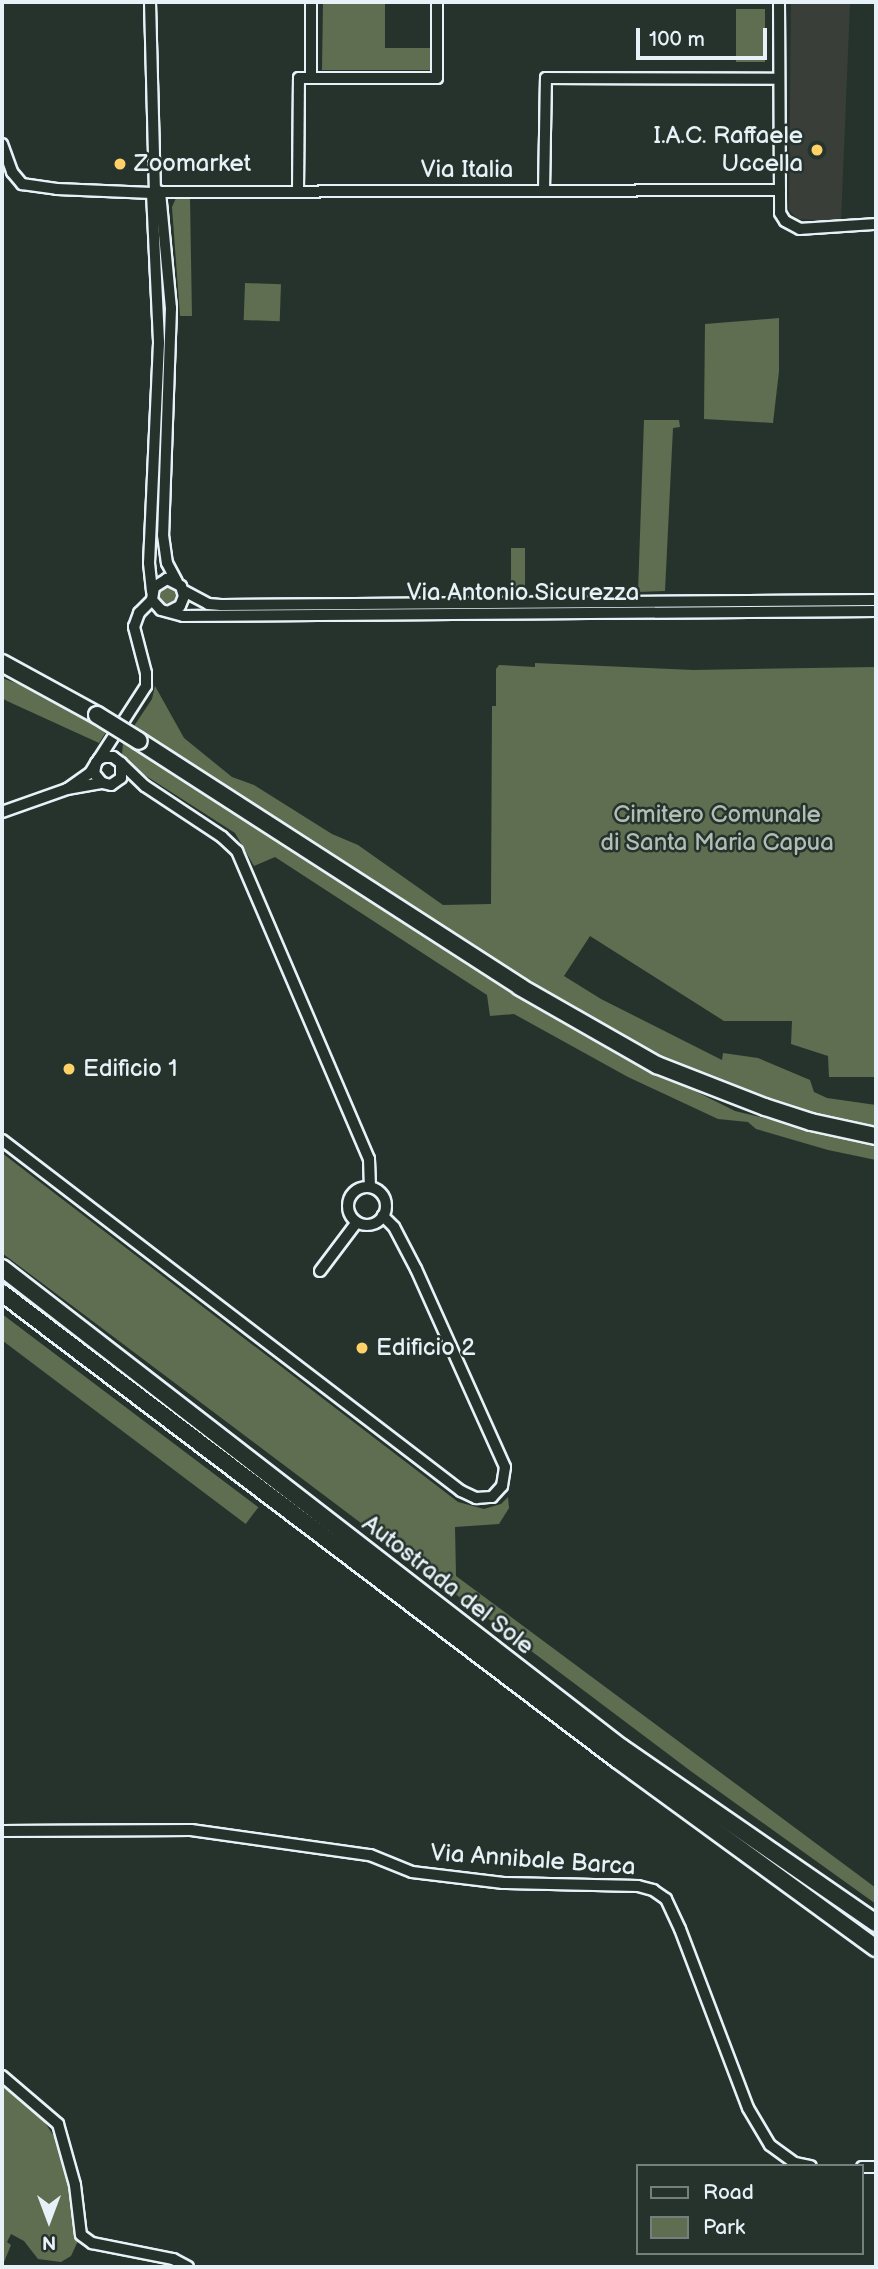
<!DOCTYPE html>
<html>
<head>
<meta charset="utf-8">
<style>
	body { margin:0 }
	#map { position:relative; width:878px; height:2269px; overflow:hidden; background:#26332d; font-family:"Balsamiq Sans",sans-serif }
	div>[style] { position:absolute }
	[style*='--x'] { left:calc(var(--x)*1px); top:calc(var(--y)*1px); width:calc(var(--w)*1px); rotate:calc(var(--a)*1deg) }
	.built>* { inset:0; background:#393f38 }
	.green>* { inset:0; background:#5f6e50; transform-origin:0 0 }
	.round { border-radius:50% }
	.roads { filter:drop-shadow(2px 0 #e8f1f8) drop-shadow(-2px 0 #e8f1f8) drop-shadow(0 2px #e8f1f8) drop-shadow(0 -2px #e8f1f8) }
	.minor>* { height:10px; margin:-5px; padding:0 5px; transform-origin:5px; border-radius:5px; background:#26332d }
	.minor>.ring { margin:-5px; padding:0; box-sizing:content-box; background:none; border:10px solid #26332d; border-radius:50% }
	.highway>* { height:16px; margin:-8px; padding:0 8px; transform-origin:8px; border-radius:8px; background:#26332d }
	.bridges { filter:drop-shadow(2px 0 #e8f1f8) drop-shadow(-2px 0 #e8f1f8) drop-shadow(0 2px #e8f1f8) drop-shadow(0 -2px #e8f1f8) }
	.highway-bridge>* { height:16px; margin:-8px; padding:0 8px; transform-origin:8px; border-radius:8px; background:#26332d }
	.dots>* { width:19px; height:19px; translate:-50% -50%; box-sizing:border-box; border:4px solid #26332d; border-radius:50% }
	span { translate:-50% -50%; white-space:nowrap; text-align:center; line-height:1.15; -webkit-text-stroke:5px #26332d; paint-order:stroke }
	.poi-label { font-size:24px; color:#e8f1f8 }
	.right { translate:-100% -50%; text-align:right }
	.left { translate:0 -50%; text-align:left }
	.street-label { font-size:24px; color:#e8f1f8 }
	.park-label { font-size:24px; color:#b1bdb5 }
	.frame { position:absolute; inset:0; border:4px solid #e8f1f8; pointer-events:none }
	.legend { position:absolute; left:636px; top:2164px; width:228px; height:91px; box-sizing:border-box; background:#26332d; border:2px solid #747f7e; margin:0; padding:9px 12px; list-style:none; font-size:21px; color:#e8f1f8 }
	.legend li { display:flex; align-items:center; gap:14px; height:35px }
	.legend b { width:35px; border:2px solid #747f7e }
	.north { position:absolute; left:14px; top:2185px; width:70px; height:70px; -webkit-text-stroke:5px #26332d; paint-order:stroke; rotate:180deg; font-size:19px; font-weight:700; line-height:28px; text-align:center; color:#e8f1f8 }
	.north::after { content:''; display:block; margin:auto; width:24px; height:32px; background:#e8f1f8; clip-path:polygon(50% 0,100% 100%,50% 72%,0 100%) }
	.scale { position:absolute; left:636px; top:28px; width:131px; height:32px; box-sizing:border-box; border:4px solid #e8f1f8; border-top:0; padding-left:9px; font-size:21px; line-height:24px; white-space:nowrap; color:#e8f1f8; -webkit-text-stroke:5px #26332d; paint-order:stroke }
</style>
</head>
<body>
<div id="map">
	<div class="built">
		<i style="clip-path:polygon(791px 2px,850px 2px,841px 221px,798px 219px,789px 210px)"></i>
	</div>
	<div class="green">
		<i style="clip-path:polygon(323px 2px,385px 2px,385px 48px,430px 48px,430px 70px,322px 70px)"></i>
		<i style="left:736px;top:9px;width:29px;height:53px"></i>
		<i style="clip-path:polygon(176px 198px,190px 198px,192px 316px,180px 316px,172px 207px)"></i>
		<i style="left:245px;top:283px;width:36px;height:37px;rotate:2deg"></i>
		<i style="clip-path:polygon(779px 318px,779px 371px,773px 423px,704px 419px,705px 324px)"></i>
		<i style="clip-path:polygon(644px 420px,679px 420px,680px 427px,673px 428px,665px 591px,638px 592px)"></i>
		<i style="left:511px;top:548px;width:14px;height:44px"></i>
		<i class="round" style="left:158px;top:586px;width:20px;height:20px"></i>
		<i style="clip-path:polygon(535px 663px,693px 670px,876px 667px,876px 1077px,829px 1077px,828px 1056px,791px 1044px,792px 1021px,724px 1021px,590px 936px,564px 976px,601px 999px,722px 1060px,723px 1053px,758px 1058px,810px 1080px,814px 1092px,827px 1098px,876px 1105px,876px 1129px,794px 1110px,759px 1094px,718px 1084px,634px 1046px,554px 1001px,132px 729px,152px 699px,155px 686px,184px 738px,232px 777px,254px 785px,332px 834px,358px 845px,443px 905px,491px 904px,492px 706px,496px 706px,496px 669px,499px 665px,535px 667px)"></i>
		<i style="clip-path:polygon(2px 678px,35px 690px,106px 732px,99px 743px,7px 701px,2px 698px)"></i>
		<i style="clip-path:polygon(123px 743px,593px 1040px,735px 1111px,876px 1145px,876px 1160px,828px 1150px,756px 1129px,748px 1122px,718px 1119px,628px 1077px,514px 1014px,490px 1016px,487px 995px,275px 857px,254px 866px,235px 833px,129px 765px,122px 755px)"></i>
		<i style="clip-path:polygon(2px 1153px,458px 1502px,484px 1509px,501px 1504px,508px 1497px,509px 1508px,499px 1524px,455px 1527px,456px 1576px,876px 1888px,876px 1904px,692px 1772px,2px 1253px)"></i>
		<i style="left:2px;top:1314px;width:321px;height:21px;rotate:37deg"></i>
		<i style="clip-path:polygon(2px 2083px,41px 2117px,62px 2148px,78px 2241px,71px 2256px,61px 2262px,38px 2259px,24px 2241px,11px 2234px,7px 2242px,11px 2245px,2px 2267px)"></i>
	</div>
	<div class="roads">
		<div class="minor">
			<i style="--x:150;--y:2;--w:187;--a:88.5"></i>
			<i style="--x:311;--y:2;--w:76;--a:90"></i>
			<i style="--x:779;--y:2;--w:211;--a:89.7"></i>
			<i style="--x:780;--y:213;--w:9;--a:58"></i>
			<i style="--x:785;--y:221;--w:17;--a:28"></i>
			<i style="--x:800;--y:229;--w:76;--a:-3.8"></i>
			<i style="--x:2;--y:144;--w:30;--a:70"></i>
			<i style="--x:12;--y:172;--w:16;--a:50"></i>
			<i style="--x:22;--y:184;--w:35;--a:8"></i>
			<i style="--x:57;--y:189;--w:95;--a:2.4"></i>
			<i style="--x:155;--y:189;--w:6;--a:31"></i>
			<i style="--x:160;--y:192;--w:620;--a:-0.18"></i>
			<i style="--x:298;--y:191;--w:113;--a:-89.5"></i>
			<i style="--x:299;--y:78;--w:138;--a:0"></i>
			<i style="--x:437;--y:78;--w:76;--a:-90"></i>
			<i style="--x:544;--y:191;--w:113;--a:-89"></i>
			<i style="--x:546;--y:78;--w:233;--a:0.2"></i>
			<i style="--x:160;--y:192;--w:117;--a:84.6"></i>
			<i style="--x:171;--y:308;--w:227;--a:92"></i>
			<i style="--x:163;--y:535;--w:28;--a:82"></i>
			<i style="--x:167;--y:563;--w:21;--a:62"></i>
			<i style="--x:152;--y:193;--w:150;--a:87.3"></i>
			<i style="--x:159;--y:343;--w:220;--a:92.6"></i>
			<i style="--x:149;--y:563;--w:29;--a:84"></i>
			<i style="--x:184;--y:591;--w:27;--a:28"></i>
			<i style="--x:208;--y:604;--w:13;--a:4"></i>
			<i style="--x:221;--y:605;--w:655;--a:-0.44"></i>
			<i style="--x:170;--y:611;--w:11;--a:-27"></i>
			<i style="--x:180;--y:606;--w:11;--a:-68"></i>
			<i style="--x:184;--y:596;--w:10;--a:-107"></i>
			<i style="--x:181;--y:586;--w:16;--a:-153"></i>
			<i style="--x:167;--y:579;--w:15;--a:148"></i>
			<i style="--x:154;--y:587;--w:13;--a:99"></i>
			<i style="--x:152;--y:600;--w:13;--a:48"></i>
			<i style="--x:161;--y:610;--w:23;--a:15"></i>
			<i style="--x:183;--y:616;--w:693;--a:-0.41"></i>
			<i style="--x:99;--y:759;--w:87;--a:-57.2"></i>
			<i style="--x:146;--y:686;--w:13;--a:-90"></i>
			<i style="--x:146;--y:673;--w:48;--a:-104.6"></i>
			<i style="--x:134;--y:627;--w:15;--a:-70"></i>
			<i style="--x:139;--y:613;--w:18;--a:-45"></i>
			<i style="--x:121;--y:763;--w:33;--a:44"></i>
			<i style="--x:145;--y:786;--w:92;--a:33.5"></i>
			<i style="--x:222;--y:837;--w:21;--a:43"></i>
			<i style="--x:237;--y:851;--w:335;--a:66.8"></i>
			<i style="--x:369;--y:1159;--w:28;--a:88"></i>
			<i style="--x:67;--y:789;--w:28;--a:-35"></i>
			<i style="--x:90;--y:773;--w:12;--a:-59"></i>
			<i style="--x:96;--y:763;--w:5;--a:-53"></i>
			<i style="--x:99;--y:759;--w:5;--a:-22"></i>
			<i style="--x:104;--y:757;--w:9;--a:0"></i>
			<i style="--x:113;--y:757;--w:10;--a:37"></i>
			<i style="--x:121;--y:763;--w:15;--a:90"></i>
			<i style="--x:121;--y:778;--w:12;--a:145"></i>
			<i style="--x:111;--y:785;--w:9;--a:-167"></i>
			<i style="--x:102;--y:783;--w:13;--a:-129"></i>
			<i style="--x:94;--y:773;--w:10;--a:-79"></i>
			<i style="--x:2;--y:812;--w:69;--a:-19.5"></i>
			<i style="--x:67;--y:789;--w:36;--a:-10"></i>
			<i style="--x:2;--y:1140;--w:578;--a:37.41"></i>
			<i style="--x:461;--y:1491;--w:17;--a:25"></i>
			<i style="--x:476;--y:1498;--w:16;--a:-4"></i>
			<i style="--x:492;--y:1497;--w:15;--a:-48"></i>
			<i style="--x:502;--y:1486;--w:19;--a:-81"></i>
			<i style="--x:505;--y:1467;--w:217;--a:-114.2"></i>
			<i style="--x:416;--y:1269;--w:47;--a:-117.6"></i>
			<i style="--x:394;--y:1227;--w:16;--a:-135"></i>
			<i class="ring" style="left:348px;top:1187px;width:28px;height:28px"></i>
			<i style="--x:320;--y:1271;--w:61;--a:-52.9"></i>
			<i style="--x:2;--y:1831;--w:189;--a:-0.3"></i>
			<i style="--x:191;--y:1830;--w:181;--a:8"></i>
			<i style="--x:370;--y:1855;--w:45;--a:22"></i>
			<i style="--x:412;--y:1872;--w:92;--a:6.9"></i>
			<i style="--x:503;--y:1883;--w:135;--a:1.3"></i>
			<i style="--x:638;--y:1886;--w:16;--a:15"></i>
			<i style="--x:653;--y:1890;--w:16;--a:35"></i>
			<i style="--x:666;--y:1899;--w:33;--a:65"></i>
			<i style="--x:680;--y:1929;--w:191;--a:69.2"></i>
			<i style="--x:748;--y:2108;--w:43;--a:59.3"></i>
			<i style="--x:770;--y:2145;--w:31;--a:36"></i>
			<i style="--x:795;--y:2163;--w:16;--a:11"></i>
			<i style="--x:2;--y:2076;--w:74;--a:40.6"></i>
			<i style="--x:58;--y:2124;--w:63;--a:74.4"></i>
			<i style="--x:75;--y:2185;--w:50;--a:83.2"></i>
			<i style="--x:81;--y:2235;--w:14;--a:36"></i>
			<i style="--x:92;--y:2243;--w:83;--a:11.2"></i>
			<i style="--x:173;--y:2259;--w:17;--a:28"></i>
			<i style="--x:862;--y:2167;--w:14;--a:0"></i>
		</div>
		<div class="highway">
			<i style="--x:2;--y:663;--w:108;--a:28.7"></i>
			<i style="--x:139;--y:741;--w:454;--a:32.8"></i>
			<i style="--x:520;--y:987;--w:158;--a:29.7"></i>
			<i style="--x:657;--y:1065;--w:116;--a:21.3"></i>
			<i style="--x:765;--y:1107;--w:48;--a:18.1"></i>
			<i style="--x:811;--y:1122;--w:66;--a:12.2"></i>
			<i style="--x:2;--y:1268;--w:784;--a:37.75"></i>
			<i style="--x:622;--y:1748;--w:308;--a:34.6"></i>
			<i style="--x:2;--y:1293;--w:773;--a:37.17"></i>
			<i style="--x:618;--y:1760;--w:319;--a:36.1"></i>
		</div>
	</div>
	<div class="bridges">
		<div class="highway-bridge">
			<i style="--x:97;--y:715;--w:49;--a:31.8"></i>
		</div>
	</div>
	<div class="dots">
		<i style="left:817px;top:150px;background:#ffd166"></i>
		<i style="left:120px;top:164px;background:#ffd166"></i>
		<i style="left:69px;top:1069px;background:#ffd166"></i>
		<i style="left:362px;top:1348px;background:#ffd166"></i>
	</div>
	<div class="poi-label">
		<span class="right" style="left:803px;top:150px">I.A.C. Raffaele<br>Uccella</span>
		<span class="left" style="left:134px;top:164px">Zoomarket</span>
		<span class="left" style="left:83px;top:1069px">Edificio 1</span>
		<span class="left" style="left:376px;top:1348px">Edificio 2</span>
	</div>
	<div class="street-label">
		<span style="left:467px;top:170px">Via Italia</span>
		<span style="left:523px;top:593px">Via Antonio Sicurezza</span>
		<span style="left:448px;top:1585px;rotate:38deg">Autostrada del Sole</span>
		<span style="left:533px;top:1860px;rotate:4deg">Via Annibale Barca</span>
	</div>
	<div class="park-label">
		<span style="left:717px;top:829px">Cimitero Comunale<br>di Santa Maria Capua</span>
	</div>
	<div class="frame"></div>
	<ul class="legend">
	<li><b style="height:9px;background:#26332d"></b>Road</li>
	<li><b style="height:19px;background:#5f6e50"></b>Park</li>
	</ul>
	<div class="north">N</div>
	<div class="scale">100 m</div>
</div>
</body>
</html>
